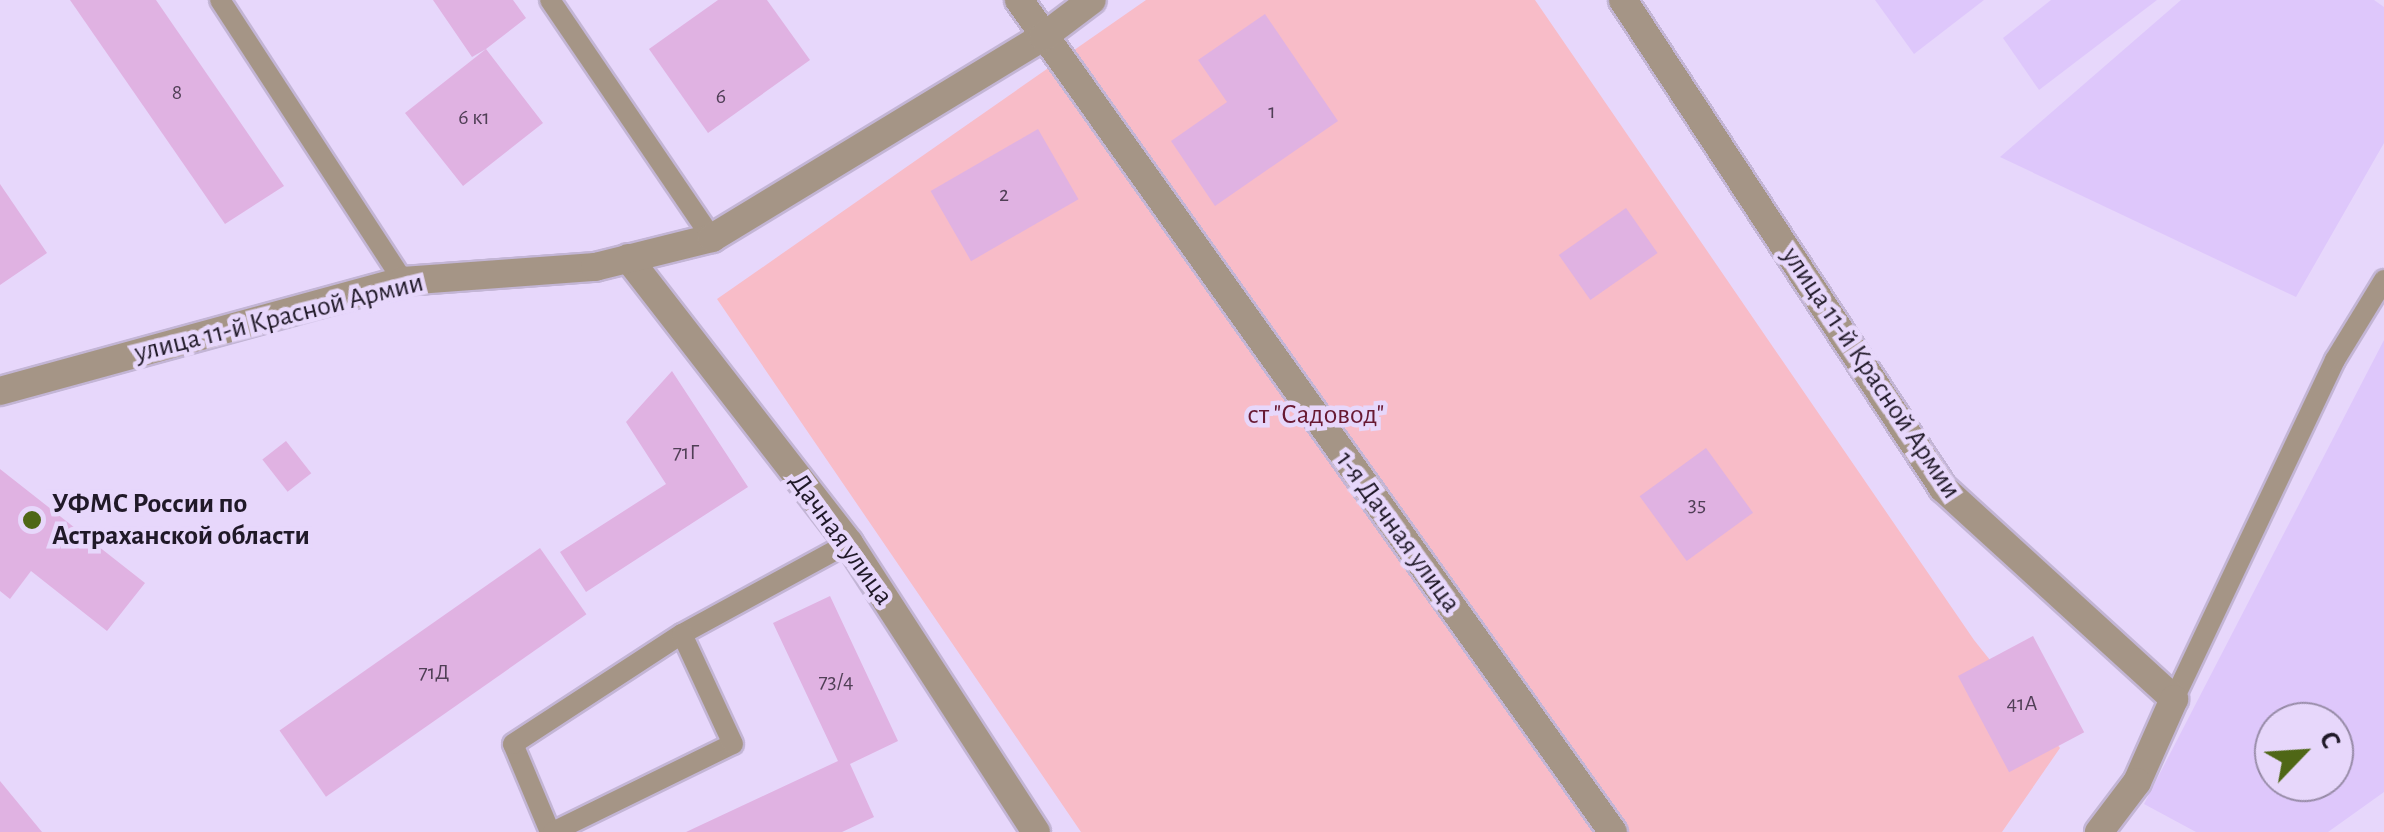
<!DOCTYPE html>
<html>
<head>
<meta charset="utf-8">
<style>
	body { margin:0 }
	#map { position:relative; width:2384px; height:832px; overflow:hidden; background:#e7d7fb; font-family:"Alegreya Sans",sans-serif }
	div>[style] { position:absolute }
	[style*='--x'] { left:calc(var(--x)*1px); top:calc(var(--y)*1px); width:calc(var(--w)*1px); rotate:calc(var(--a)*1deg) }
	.built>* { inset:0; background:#dec7fb }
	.green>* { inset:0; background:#f8bcc8 }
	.building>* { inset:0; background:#e0b2e2; transform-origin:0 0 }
	.roads { filter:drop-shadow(2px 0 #c3b5d5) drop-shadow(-2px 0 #c3b5d5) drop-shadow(0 2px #c3b5d5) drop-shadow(0 -2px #c3b5d5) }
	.service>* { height:20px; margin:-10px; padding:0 10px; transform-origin:10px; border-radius:10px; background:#a59586 }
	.minor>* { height:28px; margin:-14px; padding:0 14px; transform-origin:14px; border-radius:14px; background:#a59586 }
	.dots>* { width:28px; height:28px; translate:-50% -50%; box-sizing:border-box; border:5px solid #e7d7fb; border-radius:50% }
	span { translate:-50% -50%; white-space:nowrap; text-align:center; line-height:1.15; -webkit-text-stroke:9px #e7d7fb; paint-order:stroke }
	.number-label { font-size:22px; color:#503f56 }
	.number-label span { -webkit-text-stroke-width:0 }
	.street-label { font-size:28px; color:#201928 }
	.park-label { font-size:28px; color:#681933 }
	.poi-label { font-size:28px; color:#201928; font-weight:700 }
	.left { translate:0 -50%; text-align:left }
	.north { position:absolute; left:2254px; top:702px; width:100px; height:100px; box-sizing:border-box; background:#e7d7fb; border:2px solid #978ba7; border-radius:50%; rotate:65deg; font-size:28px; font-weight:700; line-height:40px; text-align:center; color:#201928 }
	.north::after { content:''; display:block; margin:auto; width:35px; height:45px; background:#4f6716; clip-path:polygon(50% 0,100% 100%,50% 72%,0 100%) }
</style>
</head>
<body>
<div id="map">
	<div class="built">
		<i style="clip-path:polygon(1875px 0,1984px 0,1914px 54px)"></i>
		<i style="clip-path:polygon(2051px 0,2157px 0,2039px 90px,2003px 38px)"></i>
		<i style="clip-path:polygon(2181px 0,2374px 0,2384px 7px,2384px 143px,2296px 297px,2000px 157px)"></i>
		<i style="clip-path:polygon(evenodd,2384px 340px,2384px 792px,2328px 832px,2196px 832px,2144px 804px,2384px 340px,2274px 722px,2334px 722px,2334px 782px,2274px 782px,2274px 722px)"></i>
	</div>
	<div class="green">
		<i style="clip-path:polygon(1146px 0,1535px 0,1974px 640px,2060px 748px,2002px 832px,1081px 832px,717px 299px)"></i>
	</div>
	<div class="building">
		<i style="clip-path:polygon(70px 0,156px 0,284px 186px,225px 224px)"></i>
		<i style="clip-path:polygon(433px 0,513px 0,526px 18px,486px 49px,543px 123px,463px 186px,405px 113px,486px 49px,472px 57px)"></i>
		<i style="clip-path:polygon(718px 0,767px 0,810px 60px,708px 133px,649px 49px)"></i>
		<i style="clip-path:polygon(1265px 14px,1338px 121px,1215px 206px,1171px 141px,1227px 102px,1198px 60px)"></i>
		<i style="left:1038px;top:129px;width:81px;height:124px;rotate:60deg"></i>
		<i style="clip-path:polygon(0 184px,47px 253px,0 285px)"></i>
		<i style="left:1626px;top:208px;width:55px;height:82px;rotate:55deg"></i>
		<i style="clip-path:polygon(672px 371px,748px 487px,586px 592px,560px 552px,666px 484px,626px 422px)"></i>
		<i style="left:286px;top:441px;width:41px;height:30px;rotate:52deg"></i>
		<i style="left:1706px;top:448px;width:80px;height:82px;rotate:54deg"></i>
		<i style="clip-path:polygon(0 469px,145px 583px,107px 631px,31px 571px,10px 599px,0 591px)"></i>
		<i style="left:540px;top:548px;width:81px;height:318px;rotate:55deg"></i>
		<i style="clip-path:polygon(830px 596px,898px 741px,850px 764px,874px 817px,842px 832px,686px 832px,838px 761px,773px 623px)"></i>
		<i style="left:2033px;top:636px;width:109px;height:85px;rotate:62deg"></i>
		<i style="clip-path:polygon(0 781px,42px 832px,0 832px)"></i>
	</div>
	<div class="roads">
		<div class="service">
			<i style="--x:220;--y:0;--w:335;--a:56.9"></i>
			<i style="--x:550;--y:0;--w:288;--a:55.8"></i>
			<i style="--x:2174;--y:699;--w:375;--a:-64.6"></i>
			<i style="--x:2335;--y:360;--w:94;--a:-58.5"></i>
			<i style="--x:550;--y:832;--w:95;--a:-112.8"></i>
			<i style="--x:513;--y:744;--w:202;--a:-33.1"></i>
			<i style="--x:682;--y:634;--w:190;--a:-28.6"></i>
			<i style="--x:553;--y:832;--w:200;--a:-26.1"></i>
			<i style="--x:733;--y:744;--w:121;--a:-114.9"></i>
		</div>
		<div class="minor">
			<i style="--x:1019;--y:0;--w:1022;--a:54.48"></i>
			<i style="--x:1623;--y:0;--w:584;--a:56.75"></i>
			<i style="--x:1943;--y:488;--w:313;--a:42.4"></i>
			<i style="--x:2174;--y:699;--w:91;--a:114"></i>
			<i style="--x:2137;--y:782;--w:63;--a:127.2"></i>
			<i style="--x:628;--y:258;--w:361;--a:52.2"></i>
			<i style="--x:849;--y:543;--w:344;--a:57.1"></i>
			<i style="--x:0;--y:391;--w:418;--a:-15.3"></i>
			<i style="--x:403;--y:281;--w:193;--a:-4.2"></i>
			<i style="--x:595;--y:267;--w:121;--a:-13.9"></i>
			<i style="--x:712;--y:238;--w:387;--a:-31.3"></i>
			<i style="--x:1043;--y:37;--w:61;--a:-37.1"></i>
		</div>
	</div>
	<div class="dots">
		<i style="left:32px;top:520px;background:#4f6716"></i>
	</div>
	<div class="number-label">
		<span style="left:177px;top:93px">8</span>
		<span style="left:721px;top:97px">6</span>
		<span style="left:1272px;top:112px">1</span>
		<span style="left:474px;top:118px">6 к1</span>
		<span style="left:1004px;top:195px">2</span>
		<span style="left:686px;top:453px">71Г</span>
		<span style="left:1697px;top:505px">35</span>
		<span style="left:434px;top:673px">71Д</span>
		<span style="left:836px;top:682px">73/4</span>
		<span style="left:2022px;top:704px">41А</span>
	</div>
	<div class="street-label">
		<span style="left:279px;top:318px;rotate:-14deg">улица 11-й Красной Армии</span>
		<span style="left:1871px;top:373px;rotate:56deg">улица 11-й Красной Армии</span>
		<span style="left:1398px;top:532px;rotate:54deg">1-я Дачная улица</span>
		<span style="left:841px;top:539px;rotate:54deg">Дачная улица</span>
	</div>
	<div class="park-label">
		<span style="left:1316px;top:415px">ст "Садовод"</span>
	</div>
	<div class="poi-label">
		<span class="left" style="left:52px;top:520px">УФМС России по<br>Астраханской области</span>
	</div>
	<div class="north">С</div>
</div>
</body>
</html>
